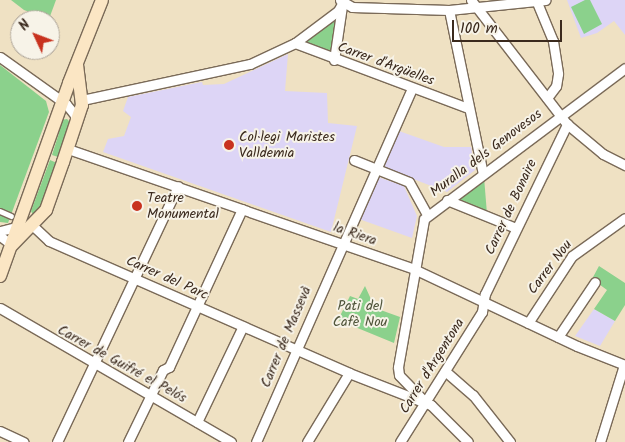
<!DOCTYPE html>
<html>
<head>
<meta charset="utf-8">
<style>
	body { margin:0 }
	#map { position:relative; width:625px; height:442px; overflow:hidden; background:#efe1c3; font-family:Kalam,sans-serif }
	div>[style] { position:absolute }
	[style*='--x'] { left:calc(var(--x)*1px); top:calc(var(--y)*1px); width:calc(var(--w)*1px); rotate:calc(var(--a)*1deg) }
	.built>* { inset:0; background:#ddd5f6 }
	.green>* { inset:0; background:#8bd18c }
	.roads { filter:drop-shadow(1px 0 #7a6a58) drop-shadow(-1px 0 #7a6a58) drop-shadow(0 1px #7a6a58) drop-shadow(0 -1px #7a6a58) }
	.lane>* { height:4.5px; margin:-2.25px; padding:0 2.25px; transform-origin:2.25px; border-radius:2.25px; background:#fff }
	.street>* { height:9px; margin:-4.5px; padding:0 4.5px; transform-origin:4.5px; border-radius:4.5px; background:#fff }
	.secondary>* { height:12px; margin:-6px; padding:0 6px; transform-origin:6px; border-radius:6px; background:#fbe6c4 }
	.dots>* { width:14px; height:14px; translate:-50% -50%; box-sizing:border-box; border:2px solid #f7f3e8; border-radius:50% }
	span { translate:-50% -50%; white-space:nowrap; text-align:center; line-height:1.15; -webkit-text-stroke:4px #f7f3e8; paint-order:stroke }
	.street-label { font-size:14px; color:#3b2a1e }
	.poi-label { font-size:14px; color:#3b2a1e }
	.left { translate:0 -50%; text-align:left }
	.park-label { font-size:14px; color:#4f543a }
	.north { position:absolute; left:10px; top:10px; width:50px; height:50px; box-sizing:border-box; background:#f7f3e8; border:1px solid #aca397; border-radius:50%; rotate:313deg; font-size:14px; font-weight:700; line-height:20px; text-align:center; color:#3b2a1e }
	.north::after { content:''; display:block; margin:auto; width:18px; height:22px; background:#c8321e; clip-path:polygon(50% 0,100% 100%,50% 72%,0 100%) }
	.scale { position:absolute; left:452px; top:20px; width:110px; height:22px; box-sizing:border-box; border:2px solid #3b2a1e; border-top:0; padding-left:6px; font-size:15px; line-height:18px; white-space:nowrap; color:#3b2a1e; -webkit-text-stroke:4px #f7f3e8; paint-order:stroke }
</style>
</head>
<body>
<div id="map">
	<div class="built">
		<i style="clip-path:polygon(567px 0,625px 0,625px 35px,614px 21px,597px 33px,581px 38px)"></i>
		<i style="clip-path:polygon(288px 54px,285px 91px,327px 93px,328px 123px,357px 126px,331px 232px,103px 152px,108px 139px,124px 136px,131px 117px,123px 111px,128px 97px,202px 82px,203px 85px,224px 84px)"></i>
		<i style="clip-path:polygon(399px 131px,444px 147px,471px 147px,475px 170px,447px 192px,382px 167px)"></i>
		<i style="clip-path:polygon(378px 177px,404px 186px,417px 216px,412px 238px,359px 219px)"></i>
		<i style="clip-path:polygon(594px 309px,615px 321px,600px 346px,575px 336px)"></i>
	</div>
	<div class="green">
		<i style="clip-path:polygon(11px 0,56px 0,49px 19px,24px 10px)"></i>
		<i style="clip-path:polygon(585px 0,590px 0,602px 24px,584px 34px,571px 7px)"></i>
		<i style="clip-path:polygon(336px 16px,332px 53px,302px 43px)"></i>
		<i style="clip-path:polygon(0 65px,46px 101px,49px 112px,8px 223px,0 222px)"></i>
		<i style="clip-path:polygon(67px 119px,70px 122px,58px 157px,52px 155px,59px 133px,57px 129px,61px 120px)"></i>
		<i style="clip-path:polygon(50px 160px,57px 163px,38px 213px,33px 215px,31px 211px)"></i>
		<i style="clip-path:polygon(484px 177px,487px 214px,449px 203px)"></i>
		<i style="clip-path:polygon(599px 266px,625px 283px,625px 305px,615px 321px,594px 309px,607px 290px,592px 279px)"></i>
		<i style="clip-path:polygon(365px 286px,375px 308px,400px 317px,394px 343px,338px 320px,350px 296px,358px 299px)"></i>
	</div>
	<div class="roads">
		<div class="lane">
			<i style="--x:0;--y:211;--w:12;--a:24"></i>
		</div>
		<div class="street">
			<i style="--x:340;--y:0;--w:14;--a:30"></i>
			<i style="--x:352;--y:7;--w:97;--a:1.8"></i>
			<i style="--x:449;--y:10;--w:97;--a:-5.9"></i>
			<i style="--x:471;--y:0;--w:157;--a:52.3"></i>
			<i style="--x:567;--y:124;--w:47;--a:39.8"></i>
			<i style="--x:603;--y:154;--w:25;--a:27"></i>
			<i style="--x:536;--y:0;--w:44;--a:67.5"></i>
			<i style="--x:553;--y:41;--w:33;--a:81"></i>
			<i style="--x:558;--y:74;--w:12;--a:99"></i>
			<i style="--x:556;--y:86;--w:15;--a:127"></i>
			<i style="--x:449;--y:10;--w:167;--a:78.3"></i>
			<i style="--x:295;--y:43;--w:185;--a:20.6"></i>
			<i style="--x:0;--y:57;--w:81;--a:35.5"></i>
			<i style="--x:66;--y:104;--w:14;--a:51"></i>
			<i style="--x:75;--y:115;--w:7;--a:90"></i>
			<i style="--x:334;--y:60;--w:55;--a:-81.6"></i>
			<i style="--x:82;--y:100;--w:172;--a:-12.1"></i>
			<i style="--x:250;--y:64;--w:50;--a:-25"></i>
			<i style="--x:295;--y:43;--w:54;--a:-36.7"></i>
			<i style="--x:338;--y:11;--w:10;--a:-61"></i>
			<i style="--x:68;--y:149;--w:366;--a:19.1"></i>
			<i style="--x:414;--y:269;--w:180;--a:25.3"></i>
			<i style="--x:577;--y:346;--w:52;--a:21.6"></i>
			<i style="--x:354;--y:160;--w:59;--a:21.8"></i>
			<i style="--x:409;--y:182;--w:38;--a:61"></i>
			<i style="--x:447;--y:200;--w:74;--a:22.1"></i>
			<i style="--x:32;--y:225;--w:23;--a:43"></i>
			<i style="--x:49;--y:241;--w:328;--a:23.7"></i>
			<i style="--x:349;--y:373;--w:88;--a:21.3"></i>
			<i style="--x:431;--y:405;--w:52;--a:45"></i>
			<i style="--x:0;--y:231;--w:16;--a:-14"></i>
			<i style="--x:0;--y:236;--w:15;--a:37"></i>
			<i style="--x:0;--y:308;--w:267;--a:30.1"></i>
			<i style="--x:528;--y:323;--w:80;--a:-56.7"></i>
			<i style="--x:572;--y:256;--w:65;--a:-35.6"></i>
			<i style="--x:558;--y:337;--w:66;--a:-56.1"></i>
			<i style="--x:445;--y:371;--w:37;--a:41"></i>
			<i style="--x:473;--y:395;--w:60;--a:51.8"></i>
			<i style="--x:425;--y:402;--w:37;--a:-134"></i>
			<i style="--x:399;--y:375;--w:8;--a:-97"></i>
			<i style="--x:398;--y:367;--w:150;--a:-80"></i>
			<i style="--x:424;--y:219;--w:251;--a:-36.9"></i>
			<i style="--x:197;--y:422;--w:106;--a:-64.4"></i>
			<i style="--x:0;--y:431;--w:26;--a:25"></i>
			<i style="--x:57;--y:442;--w:283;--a:-64.7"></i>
			<i style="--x:128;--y:442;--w:80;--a:-64.1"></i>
			<i style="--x:163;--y:370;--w:7;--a:-27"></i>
			<i style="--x:169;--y:367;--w:174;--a:-65.2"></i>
			<i style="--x:256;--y:442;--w:387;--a:-66.2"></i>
			<i style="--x:307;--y:442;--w:81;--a:-58.7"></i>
			<i style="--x:400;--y:442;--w:154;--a:-57.8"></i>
			<i style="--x:482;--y:312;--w:18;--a:-81"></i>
			<i style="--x:485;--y:294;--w:189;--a:-64.2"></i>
			<i style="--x:600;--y:442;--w:81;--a:-72.7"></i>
		</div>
		<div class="secondary">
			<i style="--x:12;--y:245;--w:49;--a:-45.8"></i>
			<i style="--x:46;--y:210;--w:51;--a:-70.5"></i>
			<i style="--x:63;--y:162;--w:60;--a:-71.6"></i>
			<i style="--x:82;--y:105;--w:40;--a:-97.1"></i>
			<i style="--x:0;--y:276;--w:205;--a:-70.3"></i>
			<i style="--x:69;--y:83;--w:89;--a:-68.3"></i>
		</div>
	</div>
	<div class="dots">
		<i style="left:229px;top:145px;background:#c8321e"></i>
		<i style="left:137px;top:206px;background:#c8321e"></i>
	</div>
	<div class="street-label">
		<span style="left:386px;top:64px;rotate:20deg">Carrer d'Argüelles</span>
		<span style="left:486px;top:153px;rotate:-37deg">Muralla dels Genovesos</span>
		<span style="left:511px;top:207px;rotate:-65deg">Carrer de Bonaire</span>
		<span style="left:355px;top:234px;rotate:19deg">la Riera</span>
		<span style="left:550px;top:267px;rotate:-53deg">Carrer Nou</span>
		<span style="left:167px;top:278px;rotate:24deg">Carrer del Parc</span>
		<span style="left:286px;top:337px;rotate:-67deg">Carrer de Massevà</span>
		<span style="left:122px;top:364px;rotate:29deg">Carrer de Guifré el Pelós</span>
		<span style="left:432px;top:366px;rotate:-58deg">Carrer d'Argentona</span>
	</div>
	<div class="poi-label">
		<span class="left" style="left:239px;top:145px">Col·legi Maristes<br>Valldemia</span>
		<span class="left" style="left:147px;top:206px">Teatre<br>Monumental</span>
	</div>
	<div class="park-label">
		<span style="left:360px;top:314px">Pati del<br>Cafè Nou</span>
	</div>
	<div class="north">N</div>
	<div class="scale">100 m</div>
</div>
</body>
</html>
